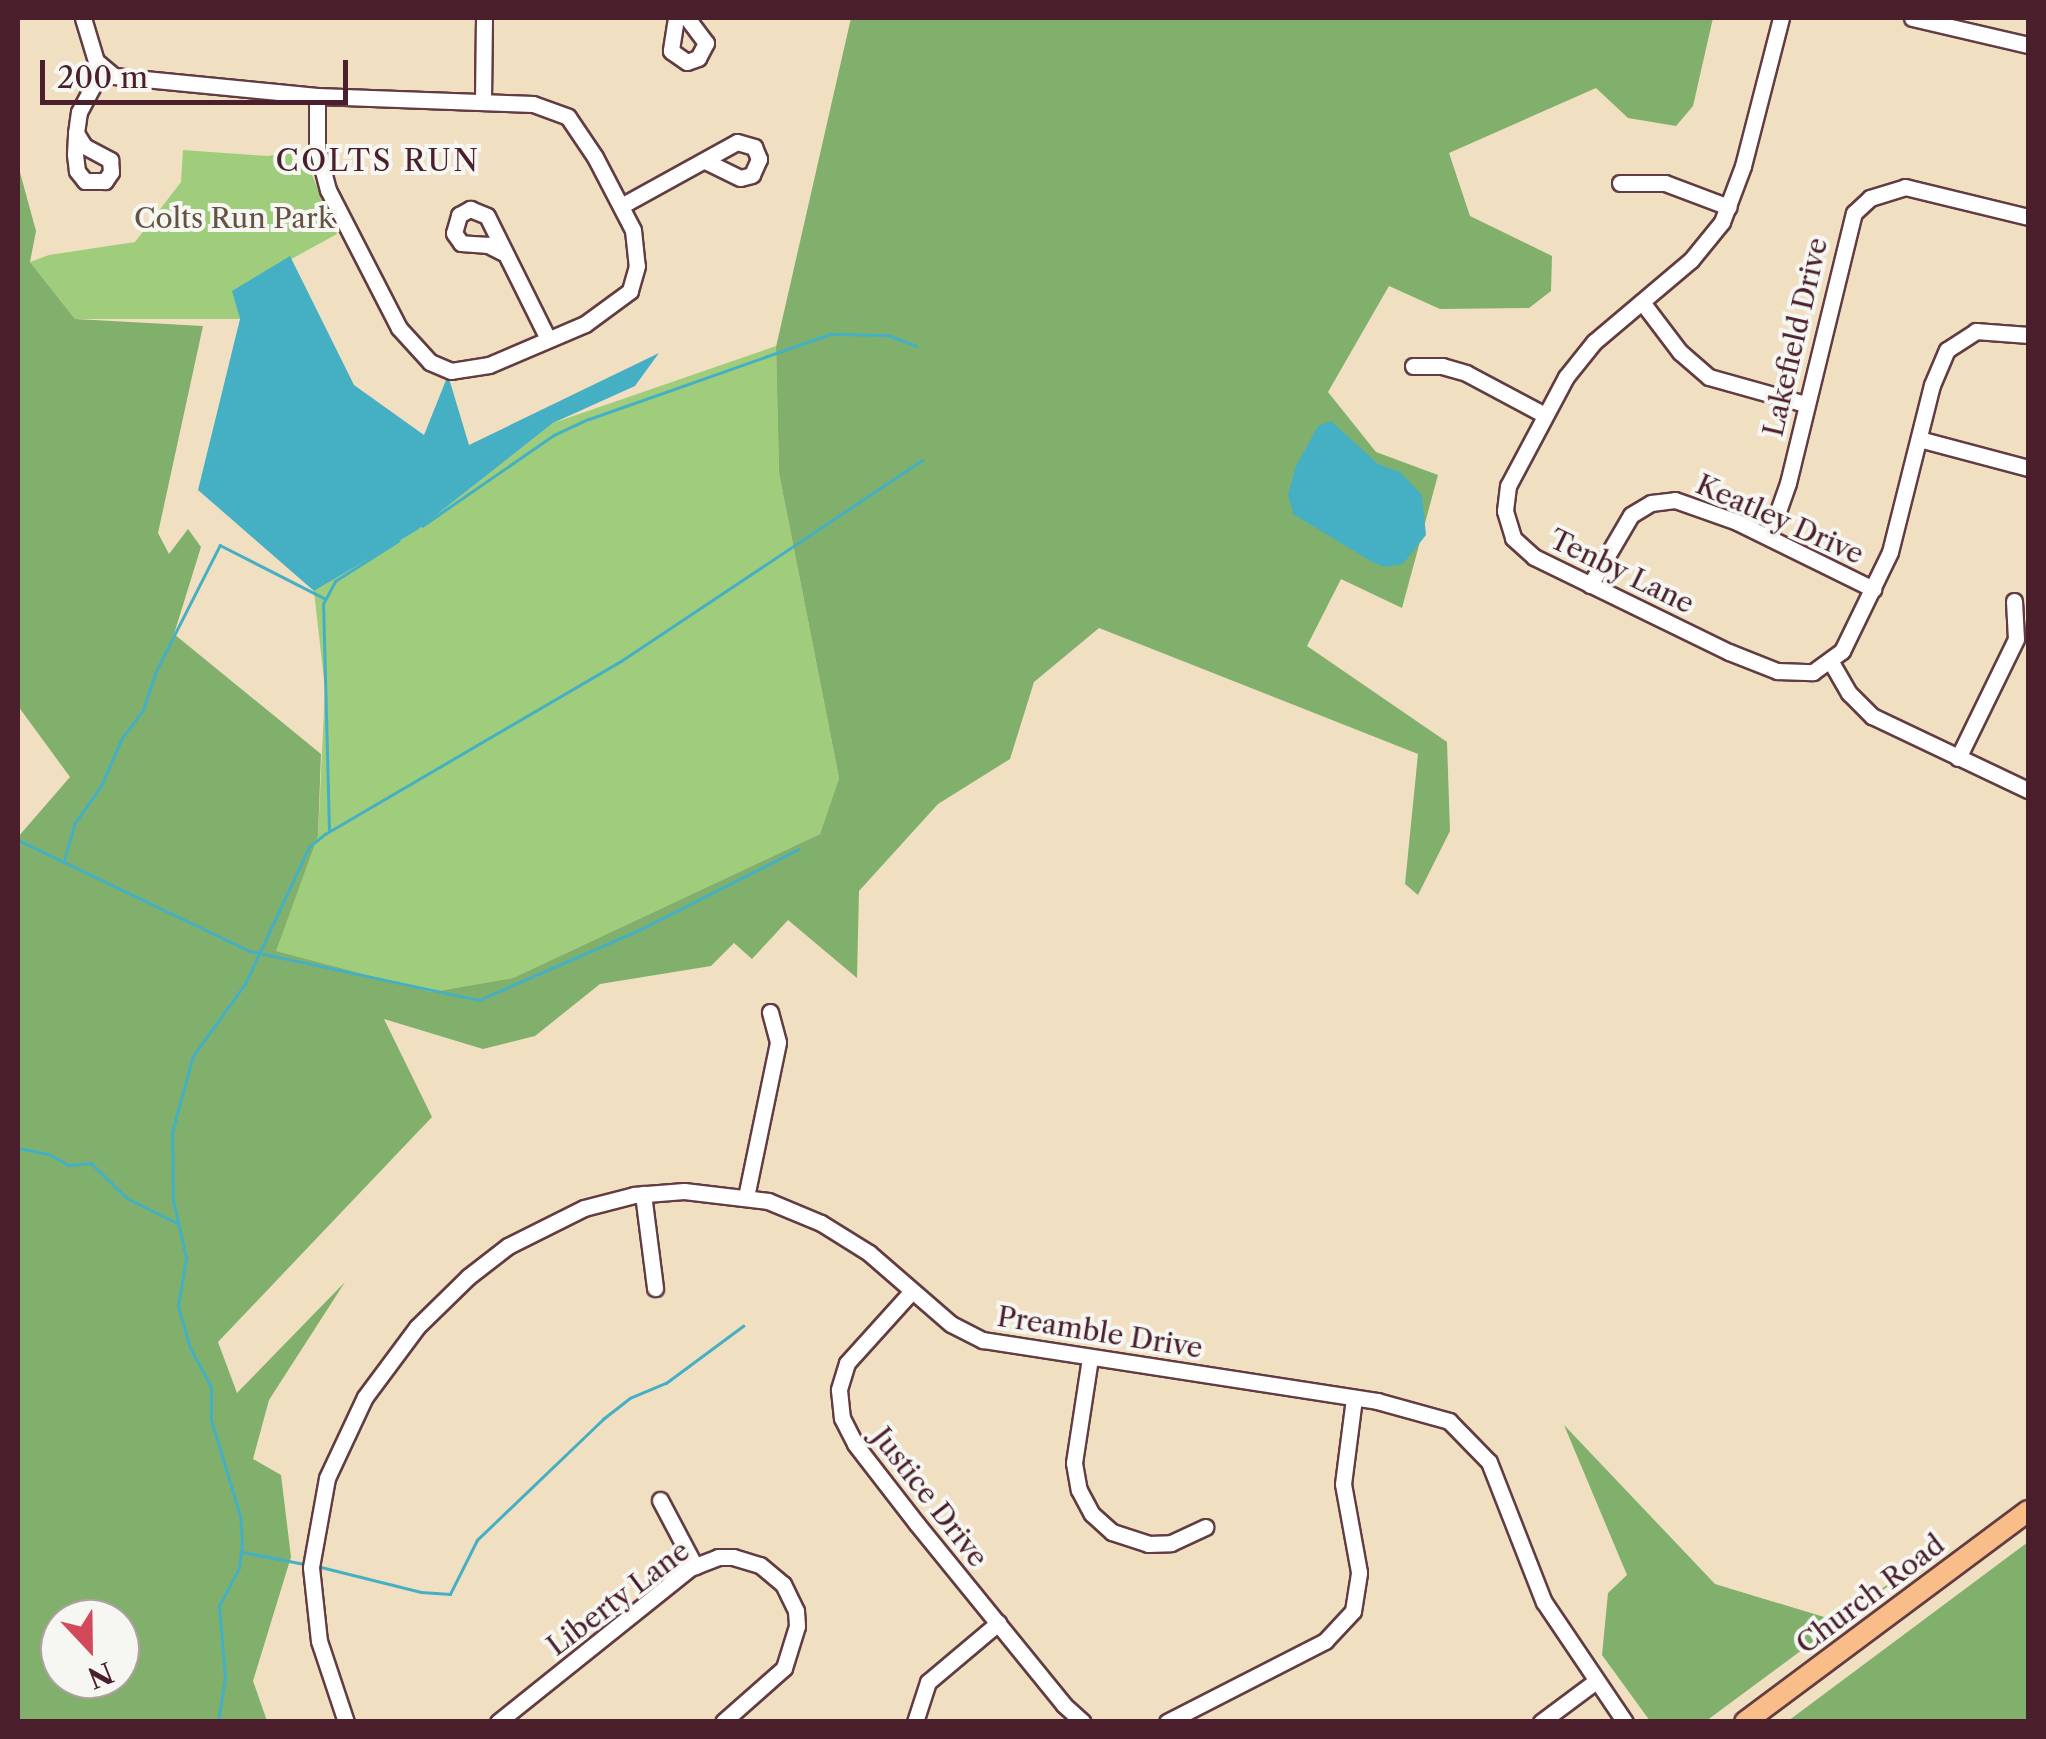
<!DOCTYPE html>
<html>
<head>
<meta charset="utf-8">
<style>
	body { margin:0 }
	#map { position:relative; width:2046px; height:1739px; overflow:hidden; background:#f1dfc2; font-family:"Libre Caslon Text",serif }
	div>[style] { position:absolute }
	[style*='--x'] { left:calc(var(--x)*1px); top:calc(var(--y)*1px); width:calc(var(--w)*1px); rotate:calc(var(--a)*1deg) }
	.green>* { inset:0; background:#a0cd7b }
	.forest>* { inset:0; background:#80b06b }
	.water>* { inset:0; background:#45b0c3 }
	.stream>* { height:2.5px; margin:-1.25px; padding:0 1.25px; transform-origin:1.25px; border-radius:1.25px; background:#45b0c3 }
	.roads { filter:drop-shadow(2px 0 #633c42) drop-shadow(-2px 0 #633c42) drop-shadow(0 2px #633c42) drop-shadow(0 -2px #633c42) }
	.minor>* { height:15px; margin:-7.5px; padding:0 7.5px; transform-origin:7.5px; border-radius:7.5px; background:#fff }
	.major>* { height:20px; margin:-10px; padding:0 10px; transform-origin:10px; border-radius:10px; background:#f8bd89 }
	span { translate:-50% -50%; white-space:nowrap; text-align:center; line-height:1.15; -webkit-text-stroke:8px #f6f6f2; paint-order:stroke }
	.park-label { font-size:28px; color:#645343 }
	.street-label { font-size:28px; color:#4a1f2b }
	.neighbourhood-label { font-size:30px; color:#4a1f2b; letter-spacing:2.5px }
	.frame { position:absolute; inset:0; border:20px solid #4a1f2b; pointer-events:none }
	.north { position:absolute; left:40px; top:1599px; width:100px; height:100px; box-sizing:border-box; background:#f6f6f2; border:2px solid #b1a0a2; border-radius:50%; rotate:158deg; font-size:28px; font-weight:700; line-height:40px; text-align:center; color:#4a1f2b }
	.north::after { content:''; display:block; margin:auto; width:35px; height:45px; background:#d1495b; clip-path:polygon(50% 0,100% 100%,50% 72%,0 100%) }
	.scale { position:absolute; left:40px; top:60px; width:308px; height:45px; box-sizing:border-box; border:5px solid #4a1f2b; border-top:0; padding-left:12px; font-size:30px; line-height:35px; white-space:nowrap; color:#4a1f2b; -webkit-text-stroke:8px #f6f6f2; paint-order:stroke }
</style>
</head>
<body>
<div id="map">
	<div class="green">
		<i style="clip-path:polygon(183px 150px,267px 156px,308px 151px,312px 175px,337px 234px,233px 291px,240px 319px,75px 319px,30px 262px,49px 255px,135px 242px,181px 182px)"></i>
		<i style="clip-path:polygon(776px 346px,779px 473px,839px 778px,820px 834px,513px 978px,432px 992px,275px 951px,318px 836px,325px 689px,314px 591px,416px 531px,553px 423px)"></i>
	</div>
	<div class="forest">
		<i style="clip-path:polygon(evenodd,851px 18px,1713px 18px,1693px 106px,1676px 126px,1628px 118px,1596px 88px,1449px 153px,1470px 216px,1552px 256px,1551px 291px,1529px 308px,1440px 309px,1389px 286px,1328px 392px,1376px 452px,1438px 475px,1402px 608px,1341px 579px,1307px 646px,1447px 742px,1450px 831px,1418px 895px,1405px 884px,1418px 754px,1099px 628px,1034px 682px,1010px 759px,938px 804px,859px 891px,857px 978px,788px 920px,752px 959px,734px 943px,711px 966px,600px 984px,535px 1036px,483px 1049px,384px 1019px,432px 1117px,218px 1342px,237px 1393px,345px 1282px,269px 1400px,253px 1459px,281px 1475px,291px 1557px,253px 1681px,267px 1721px,18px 1721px,18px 837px,70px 777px,18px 706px,18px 165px,36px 231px,30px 262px,75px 319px,203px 326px,158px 533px,169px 554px,188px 529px,201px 547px,174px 634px,321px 754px,318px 836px,276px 951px,432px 992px,513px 978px,820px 834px,839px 778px,779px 473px,776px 347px,851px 18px,60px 1619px,120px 1619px,120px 1679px,60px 1679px,60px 1619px)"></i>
		<i style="clip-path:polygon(1564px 1425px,1715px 1584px,1834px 1620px,1907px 1572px,1706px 1721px,1650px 1721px,1602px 1655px,1608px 1593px,1627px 1575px)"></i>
		<i style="clip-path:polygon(2028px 1542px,2028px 1721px,1788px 1721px)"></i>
	</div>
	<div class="water">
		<i style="clip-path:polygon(290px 256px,354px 385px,424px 435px,448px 375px,469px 445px,659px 353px,635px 386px,553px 423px,416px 531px,314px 591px,198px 490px,240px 319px,232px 291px)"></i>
		<i style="clip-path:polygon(1331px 421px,1378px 464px,1400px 472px,1422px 495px,1426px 535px,1403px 564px,1385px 567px,1372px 562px,1293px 514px,1288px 495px,1296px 466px,1318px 426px)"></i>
	</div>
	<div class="stream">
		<i style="--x:422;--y:526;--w:160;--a:-34.6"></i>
		<i style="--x:554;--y:435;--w:38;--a:-25"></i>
		<i style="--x:589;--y:419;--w:256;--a:-19.4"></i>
		<i style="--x:831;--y:334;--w:57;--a:1"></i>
		<i style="--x:888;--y:335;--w:30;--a:21"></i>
		<i style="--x:329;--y:830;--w:226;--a:-91.5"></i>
		<i style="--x:323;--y:604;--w:26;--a:-62"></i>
		<i style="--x:335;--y:581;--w:75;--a:-32.4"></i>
		<i style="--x:18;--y:840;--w:257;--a:25.6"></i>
		<i style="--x:250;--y:951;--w:234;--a:12.1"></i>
		<i style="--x:479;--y:1000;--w:175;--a:-23.6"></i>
		<i style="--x:639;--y:930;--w:179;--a:-26.9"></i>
		<i style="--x:64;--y:860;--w:37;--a:-74"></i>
		<i style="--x:74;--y:824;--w:47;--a:-54.6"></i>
		<i style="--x:101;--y:786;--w:52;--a:-66.4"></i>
		<i style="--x:122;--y:738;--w:35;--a:-53"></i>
		<i style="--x:143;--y:710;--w:41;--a:-71.6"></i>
		<i style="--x:156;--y:671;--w:141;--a:-63.1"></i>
		<i style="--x:220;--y:545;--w:117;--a:27"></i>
		<i style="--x:18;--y:1148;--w:32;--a:11"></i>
		<i style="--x:49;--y:1154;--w:23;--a:29"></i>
		<i style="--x:69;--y:1165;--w:22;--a:-5"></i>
		<i style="--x:91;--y:1163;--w:50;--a:44.2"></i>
		<i style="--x:127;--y:1198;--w:56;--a:26.6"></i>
		<i style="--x:243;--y:1552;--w:62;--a:11.1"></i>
		<i style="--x:317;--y:1566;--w:107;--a:14"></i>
		<i style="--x:421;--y:1592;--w:29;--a:4"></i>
		<i style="--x:450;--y:1594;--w:60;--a:-63.4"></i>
		<i style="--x:477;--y:1540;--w:175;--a:-43.8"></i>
		<i style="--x:603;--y:1419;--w:34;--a:-38"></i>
		<i style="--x:630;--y:1398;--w:39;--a:-23"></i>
		<i style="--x:666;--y:1383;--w:96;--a:-36.5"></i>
		<i style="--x:218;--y:1722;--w:45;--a:-81"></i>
		<i style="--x:225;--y:1678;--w:72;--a:-94.8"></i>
		<i style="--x:219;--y:1606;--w:43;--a:-62.2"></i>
		<i style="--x:239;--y:1568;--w:26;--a:-83"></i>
		<i style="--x:242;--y:1542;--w:26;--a:-94"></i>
		<i style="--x:240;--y:1516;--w:100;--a:-106.8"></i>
		<i style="--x:211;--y:1420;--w:33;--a:-90"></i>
		<i style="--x:211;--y:1387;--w:44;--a:-118.3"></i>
		<i style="--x:190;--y:1348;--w:43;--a:-106.3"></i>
		<i style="--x:178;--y:1307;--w:50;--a:-80.7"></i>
		<i style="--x:186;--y:1258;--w:59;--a:-102.6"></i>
		<i style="--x:173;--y:1200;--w:68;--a:-90.8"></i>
		<i style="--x:172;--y:1132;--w:79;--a:-74.6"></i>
		<i style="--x:193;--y:1056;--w:89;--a:-54.2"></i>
		<i style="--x:245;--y:984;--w:151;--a:-65"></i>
		<i style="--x:309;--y:847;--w:21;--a:-39"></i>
		<i style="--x:325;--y:834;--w:343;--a:-30.3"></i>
		<i style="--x:621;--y:661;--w:362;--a:-33.7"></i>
	</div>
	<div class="roads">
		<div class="minor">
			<i style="--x:83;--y:18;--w:45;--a:73.2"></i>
			<i style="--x:96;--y:61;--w:23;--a:40"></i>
			<i style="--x:114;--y:76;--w:204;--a:5.6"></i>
			<i style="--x:317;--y:96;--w:216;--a:2.1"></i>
			<i style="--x:533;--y:104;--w:37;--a:20"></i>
			<i style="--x:568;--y:117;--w:48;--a:56"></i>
			<i style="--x:595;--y:157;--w:82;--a:62.5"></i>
			<i style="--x:633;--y:230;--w:36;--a:84"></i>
			<i style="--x:637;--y:266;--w:26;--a:106"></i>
			<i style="--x:630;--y:291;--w:56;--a:143.7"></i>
			<i style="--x:585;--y:324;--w:104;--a:156.9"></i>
			<i style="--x:489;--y:365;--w:38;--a:171"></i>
			<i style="--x:451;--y:371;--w:23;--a:-157"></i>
			<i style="--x:430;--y:362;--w:46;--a:-132.4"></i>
			<i style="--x:399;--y:328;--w:155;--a:-117.2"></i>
			<i style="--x:328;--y:190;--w:43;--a:-104.7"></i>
			<i style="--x:317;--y:148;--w:52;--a:-90"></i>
			<i style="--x:676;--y:18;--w:33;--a:99"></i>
			<i style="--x:671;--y:51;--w:19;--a:35"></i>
			<i style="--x:687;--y:62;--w:12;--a:-20"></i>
			<i style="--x:698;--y:58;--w:17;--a:-62"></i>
			<i style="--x:706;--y:43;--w:31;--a:-127"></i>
			<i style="--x:1781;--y:18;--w:153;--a:104.4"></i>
			<i style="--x:1743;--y:166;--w:60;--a:110.6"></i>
			<i style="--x:1722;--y:222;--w:49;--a:129.2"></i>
			<i style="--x:1691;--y:260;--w:127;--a:139.8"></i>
			<i style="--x:1594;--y:342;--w:45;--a:128.7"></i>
			<i style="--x:1566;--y:377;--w:123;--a:118"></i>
			<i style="--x:1508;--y:486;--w:25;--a:97"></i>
			<i style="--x:1505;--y:511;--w:28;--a:73"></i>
			<i style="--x:1513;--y:538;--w:28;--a:42"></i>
			<i style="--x:1534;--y:557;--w:217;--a:26"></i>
			<i style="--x:1729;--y:652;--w:52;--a:21.6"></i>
			<i style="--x:1777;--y:671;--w:36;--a:2"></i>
			<i style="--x:1813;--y:672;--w:36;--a:-36"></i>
			<i style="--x:1842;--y:651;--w:110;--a:-64.1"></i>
			<i style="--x:1890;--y:552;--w:172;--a:-75.9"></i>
			<i style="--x:1932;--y:385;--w:38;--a:-67"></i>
			<i style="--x:1947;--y:350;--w:35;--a:-33"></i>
			<i style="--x:1976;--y:331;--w:52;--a:4.4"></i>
			<i style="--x:1912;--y:18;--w:119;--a:13.1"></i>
			<i style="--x:483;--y:100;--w:82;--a:-89.3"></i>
			<i style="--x:76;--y:133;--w:15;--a:58"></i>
			<i style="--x:84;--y:146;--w:30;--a:28"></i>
			<i style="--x:110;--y:160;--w:12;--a:85"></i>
			<i style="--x:111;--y:172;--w:11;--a:124"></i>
			<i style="--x:105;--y:181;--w:20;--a:180"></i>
			<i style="--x:85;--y:181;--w:13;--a:-129"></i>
			<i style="--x:77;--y:171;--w:17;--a:-97"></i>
			<i style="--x:75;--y:154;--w:21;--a:-87"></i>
			<i style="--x:76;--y:133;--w:21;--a:-82"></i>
			<i style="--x:79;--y:112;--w:49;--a:-61.9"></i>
			<i style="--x:1620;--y:183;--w:45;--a:0"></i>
			<i style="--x:1665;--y:183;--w:68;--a:20.6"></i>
			<i style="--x:621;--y:206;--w:132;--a:-28.9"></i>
			<i style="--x:737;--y:142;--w:18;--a:16"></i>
			<i style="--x:754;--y:147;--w:13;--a:67"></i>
			<i style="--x:759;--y:159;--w:17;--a:114"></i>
			<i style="--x:752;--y:175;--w:12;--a:166"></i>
			<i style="--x:740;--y:178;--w:37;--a:-154"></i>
			<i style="--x:502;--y:252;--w:16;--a:-153"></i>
			<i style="--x:488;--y:245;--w:27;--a:-176"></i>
			<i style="--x:461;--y:243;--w:12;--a:-125"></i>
			<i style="--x:454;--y:233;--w:19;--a:-74"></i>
			<i style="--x:459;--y:215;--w:13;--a:-29"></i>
			<i style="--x:470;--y:209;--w:18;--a:22"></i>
			<i style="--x:487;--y:216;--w:137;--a:63.6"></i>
			<i style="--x:1642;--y:302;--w:63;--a:52.8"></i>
			<i style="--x:1680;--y:352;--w:38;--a:41"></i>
			<i style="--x:1709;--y:377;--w:100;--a:15.7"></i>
			<i style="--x:1413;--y:366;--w:29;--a:0"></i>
			<i style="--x:1442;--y:366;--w:25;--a:16"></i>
			<i style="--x:1466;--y:373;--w:89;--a:28"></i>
			<i style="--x:1919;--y:439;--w:113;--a:14.9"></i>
			<i style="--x:1769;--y:537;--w:57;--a:-70.6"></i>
			<i style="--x:1788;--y:483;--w:278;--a:-76.3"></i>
			<i style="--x:1854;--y:213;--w:22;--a:-43"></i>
			<i style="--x:1870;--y:198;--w:37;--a:-17"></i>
			<i style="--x:1905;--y:187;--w:127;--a:13.7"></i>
			<i style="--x:1590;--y:585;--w:81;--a:-59.6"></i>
			<i style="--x:1631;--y:515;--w:23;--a:-31"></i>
			<i style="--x:1651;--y:503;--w:24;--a:-7"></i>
			<i style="--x:1675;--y:500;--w:66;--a:19.5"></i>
			<i style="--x:1737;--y:522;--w:152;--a:26.2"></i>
			<i style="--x:1831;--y:662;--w:36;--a:60"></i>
			<i style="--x:1849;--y:693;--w:33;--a:45"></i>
			<i style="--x:1872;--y:716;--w:173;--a:25.4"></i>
			<i style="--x:1958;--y:758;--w:132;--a:-64"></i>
			<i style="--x:2016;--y:639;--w:38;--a:-93"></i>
			<i style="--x:643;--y:1194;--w:95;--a:82.7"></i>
			<i style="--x:746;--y:1197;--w:158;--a:-78.3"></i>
			<i style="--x:778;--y:1042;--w:31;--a:-105"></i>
			<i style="--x:912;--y:1291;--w:97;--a:132.1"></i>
			<i style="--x:847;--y:1363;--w:28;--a:107"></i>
			<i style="--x:839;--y:1390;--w:28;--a:84"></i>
			<i style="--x:842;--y:1418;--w:29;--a:63"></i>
			<i style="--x:855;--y:1444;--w:101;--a:52.2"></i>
			<i style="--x:917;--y:1524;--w:233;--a:50.9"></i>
			<i style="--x:1064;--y:1705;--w:25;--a:42"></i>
			<i style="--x:1090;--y:1358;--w:106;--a:98.7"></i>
			<i style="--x:1074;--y:1463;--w:27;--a:80"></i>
			<i style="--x:1079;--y:1490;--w:27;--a:62"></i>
			<i style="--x:1092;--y:1514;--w:27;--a:42"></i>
			<i style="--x:1112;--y:1532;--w:38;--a:18"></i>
			<i style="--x:1148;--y:1544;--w:23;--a:-2"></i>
			<i style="--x:1171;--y:1543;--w:38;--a:-25"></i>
			<i style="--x:660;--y:1500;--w:75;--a:62.1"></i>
			<i style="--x:346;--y:1722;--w:85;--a:-108.4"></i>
			<i style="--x:319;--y:1641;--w:74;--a:-96.2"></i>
			<i style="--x:311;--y:1567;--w:90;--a:-79.8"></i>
			<i style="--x:327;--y:1478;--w:89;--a:-64.9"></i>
			<i style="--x:365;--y:1397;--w:87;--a:-53.4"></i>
			<i style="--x:417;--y:1327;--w:71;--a:-44.4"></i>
			<i style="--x:468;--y:1277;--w:51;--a:-37.8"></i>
			<i style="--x:508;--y:1246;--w:85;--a:-26.6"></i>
			<i style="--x:584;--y:1208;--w:52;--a:-14.6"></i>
			<i style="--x:634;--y:1195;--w:50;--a:-4.6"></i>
			<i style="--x:684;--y:1191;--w:85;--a:6.8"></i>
			<i style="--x:768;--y:1201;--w:57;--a:22.5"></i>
			<i style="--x:821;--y:1223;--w:57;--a:32"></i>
			<i style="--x:869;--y:1253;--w:108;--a:40.9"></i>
			<i style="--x:951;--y:1324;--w:36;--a:27"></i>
			<i style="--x:983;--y:1340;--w:399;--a:8.8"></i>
			<i style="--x:1377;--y:1401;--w:75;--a:15.5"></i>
			<i style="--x:1449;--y:1421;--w:57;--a:45.7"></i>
			<i style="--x:1489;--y:1462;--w:150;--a:68.6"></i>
			<i style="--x:1544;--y:1602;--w:145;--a:56"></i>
			<i style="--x:498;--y:1722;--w:246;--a:-38.7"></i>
			<i style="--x:690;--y:1568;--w:30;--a:-21"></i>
			<i style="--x:718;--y:1557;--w:15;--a:0"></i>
			<i style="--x:733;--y:1557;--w:28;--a:17"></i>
			<i style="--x:760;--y:1565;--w:30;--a:40"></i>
			<i style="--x:783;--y:1584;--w:30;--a:64"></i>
			<i style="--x:796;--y:1611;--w:15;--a:86"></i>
			<i style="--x:797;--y:1626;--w:44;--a:107.2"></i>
			<i style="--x:784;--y:1668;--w:81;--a:138.5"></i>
			<i style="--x:915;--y:1722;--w:42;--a:-72"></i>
			<i style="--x:928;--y:1682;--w:92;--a:-40.1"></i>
			<i style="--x:1167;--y:1722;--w:178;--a:-27.1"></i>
			<i style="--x:1325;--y:1641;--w:41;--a:-47"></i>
			<i style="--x:1353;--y:1611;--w:39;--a:-81"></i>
			<i style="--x:1359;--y:1572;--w:89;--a:-100.3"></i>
			<i style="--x:1343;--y:1484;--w:87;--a:-82.7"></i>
			<i style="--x:1541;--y:1722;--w:69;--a:-36.7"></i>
		</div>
		<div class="major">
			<i style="--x:1745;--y:1722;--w:353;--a:-36.7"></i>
		</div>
	</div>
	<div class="park-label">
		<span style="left:234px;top:218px">Colts Run Park</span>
	</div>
	<div class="street-label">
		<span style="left:1795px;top:337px;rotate:-77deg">Lakefield Drive</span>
		<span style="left:1780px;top:519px;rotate:24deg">Keatley Drive</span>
		<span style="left:1622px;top:571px;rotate:26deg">Tenby Lane</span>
		<span style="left:1100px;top:1332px;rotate:9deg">Preamble Drive</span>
		<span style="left:930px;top:1497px;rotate:52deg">Justice Drive</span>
		<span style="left:1870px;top:1594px;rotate:-37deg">Church Road</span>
		<span style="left:618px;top:1598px;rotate:-37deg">Liberty Lane</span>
	</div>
	<div class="neighbourhood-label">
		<span style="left:378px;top:161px">COLTS RUN</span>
	</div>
	<div class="frame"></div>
	<div class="north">N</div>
	<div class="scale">200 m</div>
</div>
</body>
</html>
